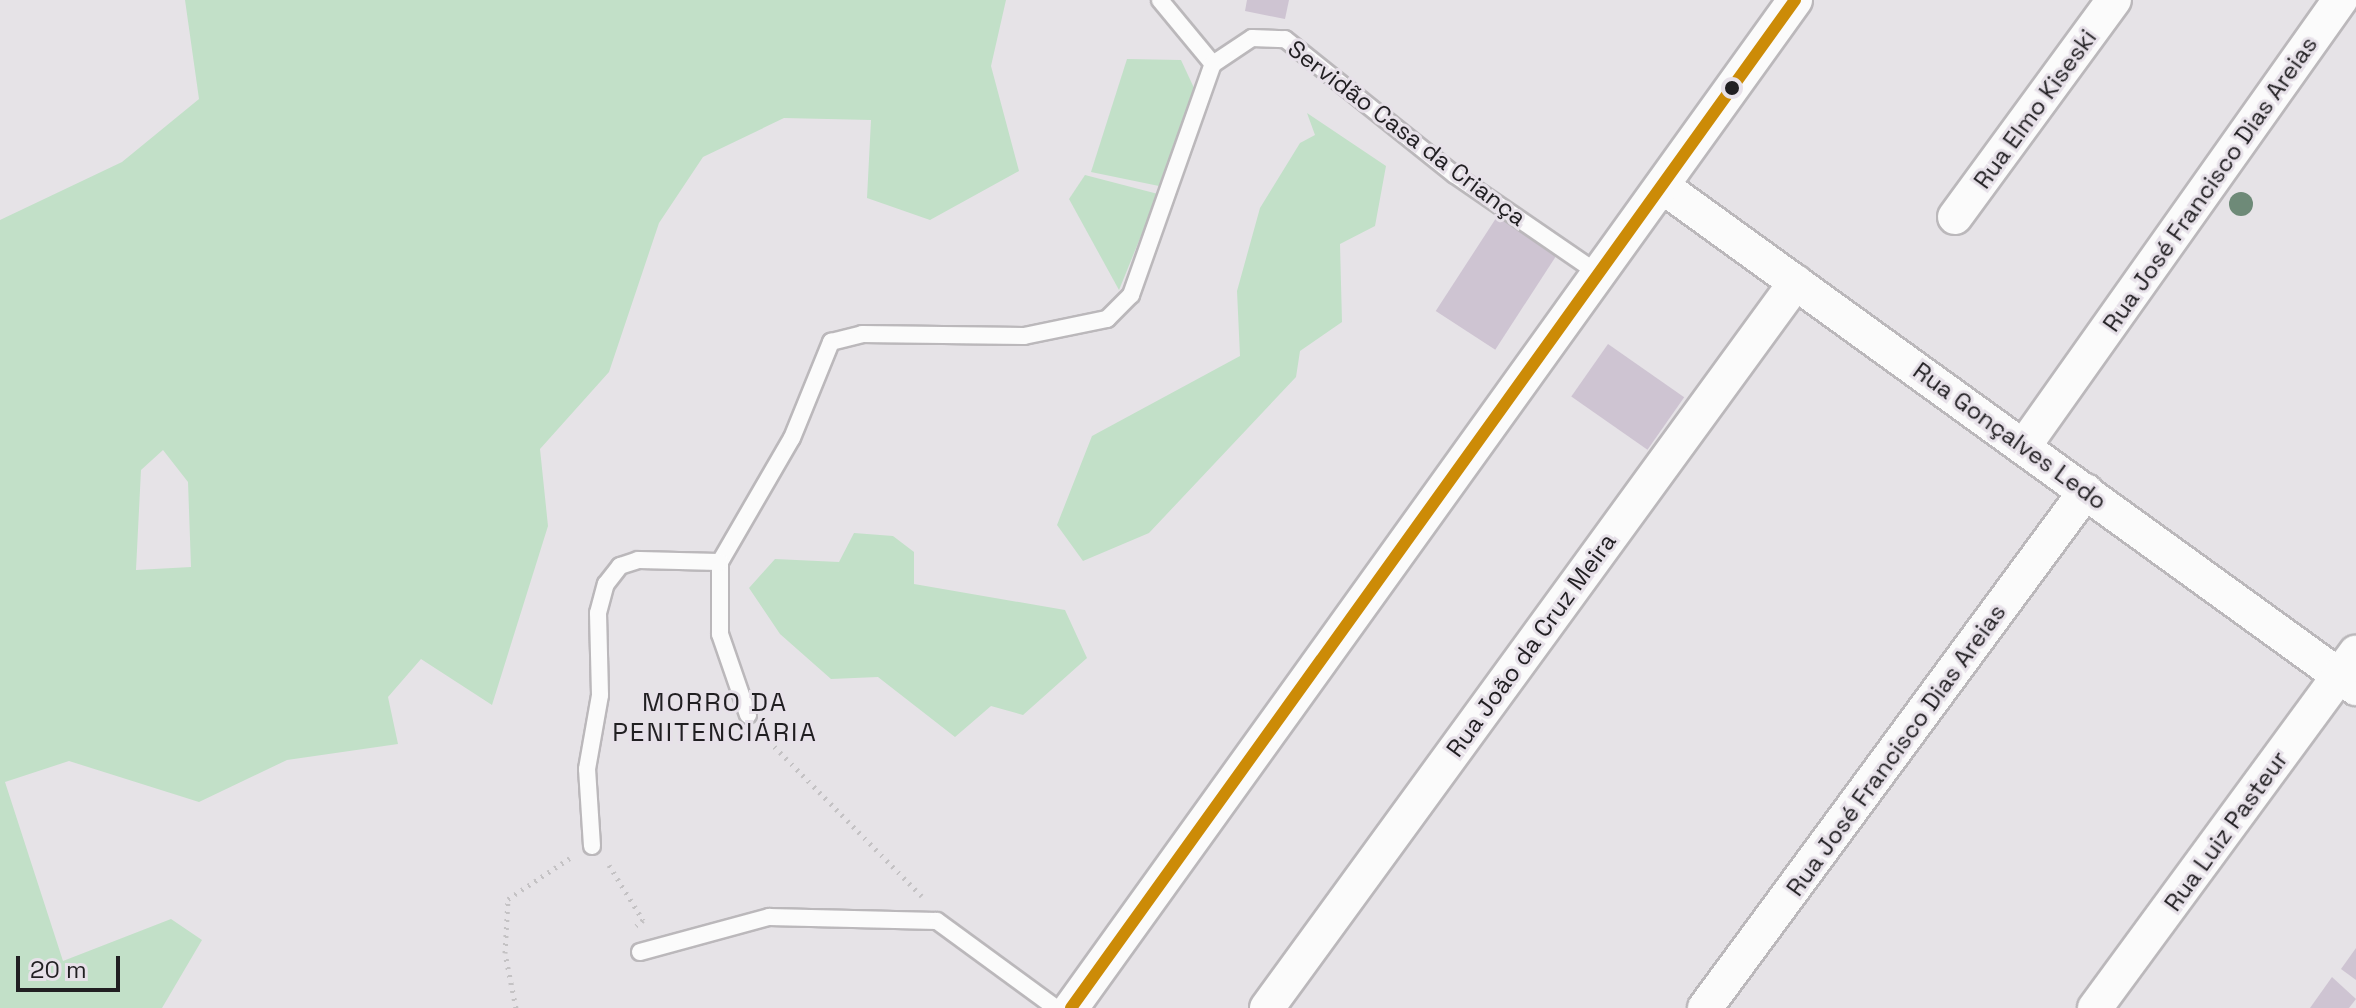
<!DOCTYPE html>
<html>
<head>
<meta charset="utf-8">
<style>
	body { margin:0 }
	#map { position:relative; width:2356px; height:1008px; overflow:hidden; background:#e6e3e7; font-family:"Space Grotesk",sans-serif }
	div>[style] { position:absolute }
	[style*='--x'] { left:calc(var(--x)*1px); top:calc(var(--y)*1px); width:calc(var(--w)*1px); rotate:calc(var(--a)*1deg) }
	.green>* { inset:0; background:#c2e0c8 }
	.building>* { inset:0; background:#cec4d2; transform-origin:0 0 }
	.path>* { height:5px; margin-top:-2.5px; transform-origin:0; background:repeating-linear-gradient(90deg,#c4c2c4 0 2px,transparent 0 8px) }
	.roads { filter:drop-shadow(2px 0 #bbb8bb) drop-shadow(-2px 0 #bbb8bb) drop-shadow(0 2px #bbb8bb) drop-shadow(0 -2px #bbb8bb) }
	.lane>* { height:16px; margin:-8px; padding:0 8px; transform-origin:8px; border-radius:8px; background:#fbfbfb }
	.street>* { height:34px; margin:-17px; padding:0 17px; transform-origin:17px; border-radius:17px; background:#fbfbfb }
	.bus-1>* { height:12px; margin:-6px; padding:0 6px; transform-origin:6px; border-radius:6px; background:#cc8b07 }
	.trees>* { width:24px; height:24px; margin:-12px; border-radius:50%; background:#6e8a78 }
	.dots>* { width:22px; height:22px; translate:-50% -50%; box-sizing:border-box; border:4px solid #e7e1e9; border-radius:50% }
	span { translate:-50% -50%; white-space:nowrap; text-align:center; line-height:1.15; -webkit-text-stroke:6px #e7e1e9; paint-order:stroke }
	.street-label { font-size:24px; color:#211f22 }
	.neighbourhood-label { font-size:26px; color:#211f22; letter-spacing:2px }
	.scale { position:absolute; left:16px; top:956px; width:104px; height:36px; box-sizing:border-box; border:4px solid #211f22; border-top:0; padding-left:10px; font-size:24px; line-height:28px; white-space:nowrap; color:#211f22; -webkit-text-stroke:6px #e7e1e9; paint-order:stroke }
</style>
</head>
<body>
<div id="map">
	<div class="green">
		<i style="clip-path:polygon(evenodd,185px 0,1006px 0,991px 66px,1019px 171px,930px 220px,867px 198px,871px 120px,784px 118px,703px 157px,659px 223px,609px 372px,540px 449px,548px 526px,492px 705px,421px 659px,388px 697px,398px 744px,287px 760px,199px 802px,69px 761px,5px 782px,63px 961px,171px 919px,202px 940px,162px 1008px,0 1008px,0 220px,122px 162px,199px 99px,185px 0,163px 450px,188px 482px,191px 567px,136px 570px,141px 470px,163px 450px)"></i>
		<i style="clip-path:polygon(1127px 59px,1181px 60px,1194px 88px,1159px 186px,1091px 172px)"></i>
		<i style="clip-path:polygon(1307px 113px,1386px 166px,1375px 226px,1340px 244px,1342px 322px,1300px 351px,1296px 377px,1149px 533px,1083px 561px,1057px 525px,1092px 436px,1240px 356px,1237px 291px,1260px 208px,1300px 143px,1315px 135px)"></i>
		<i style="clip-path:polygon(1085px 175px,1158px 194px,1119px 290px,1069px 199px)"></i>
		<i style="clip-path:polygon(854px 533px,893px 536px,914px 552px,914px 584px,1065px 610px,1087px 658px,1023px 715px,991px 706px,955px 737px,878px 677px,831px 679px,780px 634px,749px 588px,775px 559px,839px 562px)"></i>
	</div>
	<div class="building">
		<i style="clip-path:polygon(1247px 0,1289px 0,1285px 19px,1245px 11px)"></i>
		<i style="left:1500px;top:212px;width:71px;height:118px;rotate:33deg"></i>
		<i style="left:1608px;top:344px;width:93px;height:64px;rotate:35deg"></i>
		<i style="clip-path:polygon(2356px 948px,2356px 980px,2341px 969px)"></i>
		<i style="clip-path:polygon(2332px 977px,2356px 999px,2349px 1008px,2310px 1008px)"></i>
	</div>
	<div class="path">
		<i style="--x:763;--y:735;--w:226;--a:45.4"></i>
		<i style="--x:609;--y:865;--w:65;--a:58.3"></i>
		<i style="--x:643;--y:920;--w:9;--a:139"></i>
		<i style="--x:516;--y:1008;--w:56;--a:-101.3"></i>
		<i style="--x:505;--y:953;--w:54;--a:-86.8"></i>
		<i style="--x:508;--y:899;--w:74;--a:-33.5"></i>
	</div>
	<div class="roads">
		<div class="lane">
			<i style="--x:1160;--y:0;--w:83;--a:50.4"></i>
			<i style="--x:748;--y:715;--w:86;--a:-109.1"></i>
			<i style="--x:720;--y:634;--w:72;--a:-90"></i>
			<i style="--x:720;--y:562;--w:143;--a:-59.9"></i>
			<i style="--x:792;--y:438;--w:104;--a:-67.9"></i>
			<i style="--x:831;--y:342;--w:32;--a:-14"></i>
			<i style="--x:862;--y:334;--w:162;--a:0.7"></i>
			<i style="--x:1024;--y:336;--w:85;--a:-11.6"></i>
			<i style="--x:1107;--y:319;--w:34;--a:-45"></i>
			<i style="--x:1131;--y:295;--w:245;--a:-70.5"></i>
			<i style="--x:1213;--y:64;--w:47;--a:-33.7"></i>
			<i style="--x:1252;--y:38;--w:33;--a:2"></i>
			<i style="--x:1285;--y:39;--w:218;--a:38.7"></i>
			<i style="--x:1455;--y:175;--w:175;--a:34.5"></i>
			<i style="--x:592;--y:846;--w:77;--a:-93.7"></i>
			<i style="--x:587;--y:769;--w:75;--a:-80"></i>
			<i style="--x:600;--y:695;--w:82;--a:-91.4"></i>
			<i style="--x:598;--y:613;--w:30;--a:-75"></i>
			<i style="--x:606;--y:584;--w:23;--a:-52"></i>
			<i style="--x:620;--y:566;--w:19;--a:-18"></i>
			<i style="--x:638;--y:560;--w:82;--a:1.4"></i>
			<i style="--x:640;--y:952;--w:134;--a:-15.2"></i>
			<i style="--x:769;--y:917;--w:168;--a:1.4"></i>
			<i style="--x:937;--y:921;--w:147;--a:36.2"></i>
		</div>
		<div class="street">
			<i style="--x:1662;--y:186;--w:857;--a:35.88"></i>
			<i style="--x:1955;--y:217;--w:269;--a:-53.8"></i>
			<i style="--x:2024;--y:446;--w:547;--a:-54.68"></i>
			<i style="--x:1071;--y:1008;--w:1241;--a:-54.31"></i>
			<i style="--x:1267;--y:1008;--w:898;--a:-53.92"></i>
			<i style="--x:1705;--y:1008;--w:642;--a:-53.61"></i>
			<i style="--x:2095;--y:1008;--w:441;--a:-53.7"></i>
		</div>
	</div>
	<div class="bus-1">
		<i style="--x:1071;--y:1008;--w:1241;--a:-54.31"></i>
	</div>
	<div class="trees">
		<i style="left:2241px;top:204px"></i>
	</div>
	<div class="dots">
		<i style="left:1732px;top:88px;background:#211f22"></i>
	</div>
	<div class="street-label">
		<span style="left:2035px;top:109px;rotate:-54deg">Rua Elmo Kiseski</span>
		<span style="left:1407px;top:133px;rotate:37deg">Servidão Casa da Criança</span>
		<span style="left:2210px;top:184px;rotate:-55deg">Rua José Francisco Dias Areias</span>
		<span style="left:2010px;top:436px;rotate:36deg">Rua Gonçalves Ledo</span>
		<span style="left:1531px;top:645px;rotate:-54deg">Rua João da Cruz Meira</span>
		<span style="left:1896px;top:750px;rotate:-54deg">Rua José Francisco Dias Areias</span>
		<span style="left:2226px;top:831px;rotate:-54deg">Rua Luiz Pasteur</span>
	</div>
	<div class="neighbourhood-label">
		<span style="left:715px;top:718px">MORRO DA<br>PENITENCIÁRIA</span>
	</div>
	<div class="scale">20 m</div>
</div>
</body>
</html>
